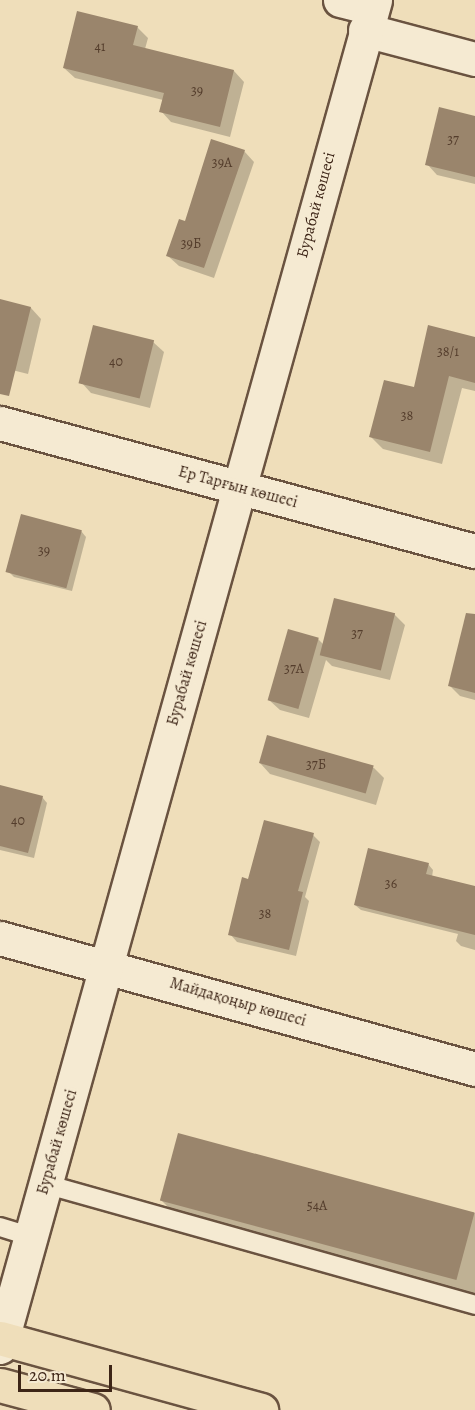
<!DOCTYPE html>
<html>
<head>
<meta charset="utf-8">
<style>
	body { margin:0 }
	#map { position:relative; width:475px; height:1410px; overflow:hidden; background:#efdeba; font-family:Alegreya,serif }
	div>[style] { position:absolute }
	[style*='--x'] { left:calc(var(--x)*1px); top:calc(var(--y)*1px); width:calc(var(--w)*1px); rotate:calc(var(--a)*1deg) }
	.shadow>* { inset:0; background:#0003 }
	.building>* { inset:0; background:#9a856c; transform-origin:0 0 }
	.roads { filter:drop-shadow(2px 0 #6a5340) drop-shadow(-2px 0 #6a5340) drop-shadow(0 2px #6a5340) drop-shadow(0 -2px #6a5340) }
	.lane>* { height:18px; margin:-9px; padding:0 9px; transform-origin:9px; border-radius:9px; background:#f5ead2 }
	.street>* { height:33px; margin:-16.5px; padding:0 16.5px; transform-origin:16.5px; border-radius:16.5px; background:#f5ead2 }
	.primary>* { height:33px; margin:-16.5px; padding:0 16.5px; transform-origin:16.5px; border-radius:16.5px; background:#efdeba }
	span { translate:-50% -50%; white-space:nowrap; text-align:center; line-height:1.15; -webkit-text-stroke:6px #f5ead2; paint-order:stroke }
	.number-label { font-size:14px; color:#543d2c }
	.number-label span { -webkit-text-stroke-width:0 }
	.street-label { font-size:16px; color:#3d2517 }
	.scale { position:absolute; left:18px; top:1365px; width:94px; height:27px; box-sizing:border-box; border:3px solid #3d2517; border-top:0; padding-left:8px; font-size:18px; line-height:21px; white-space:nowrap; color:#3d2517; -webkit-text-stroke:4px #f5ead2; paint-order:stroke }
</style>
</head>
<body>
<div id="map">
	<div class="shadow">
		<i style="clip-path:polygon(137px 27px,148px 38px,145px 49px,234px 71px,244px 82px,230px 137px,171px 122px,161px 111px,163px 100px,75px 78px,64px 68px)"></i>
		<i style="clip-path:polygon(475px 118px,475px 184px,437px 175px,427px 164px)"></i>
		<i style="clip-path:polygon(244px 151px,254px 162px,214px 278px,179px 266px,168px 256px)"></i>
		<i style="clip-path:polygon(0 300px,31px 308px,41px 319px,28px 374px,0 367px)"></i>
		<i style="clip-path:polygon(475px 338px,475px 391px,462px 388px,442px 464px,383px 449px,371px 437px,415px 389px)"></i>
		<i style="clip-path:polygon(153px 342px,164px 352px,150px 408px,91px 393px,81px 382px)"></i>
		<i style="clip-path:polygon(81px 531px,86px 537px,72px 591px,14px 577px,8px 571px)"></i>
		<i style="clip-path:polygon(394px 614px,405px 625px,390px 680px,332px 666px,326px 660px,309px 718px,280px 710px,269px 700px,318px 639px,324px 645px)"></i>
		<i style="clip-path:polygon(475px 634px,475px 700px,460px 696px,449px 685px)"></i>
		<i style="clip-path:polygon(268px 736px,374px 768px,384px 778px,376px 805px,270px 774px,260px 763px)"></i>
		<i style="clip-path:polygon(0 787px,42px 797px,47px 803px,34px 858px,0 850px)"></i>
		<i style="clip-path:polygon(313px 835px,320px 842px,305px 897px,309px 901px,296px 956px,237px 942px,230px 934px,249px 881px)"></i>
		<i style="clip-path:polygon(428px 864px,433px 870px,432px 877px,475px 888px,475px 950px,461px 946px,456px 941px,458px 934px,361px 910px,355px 905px)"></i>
		<i style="clip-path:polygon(161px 1200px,475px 1213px,475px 1297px,181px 1220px)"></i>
	</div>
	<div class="building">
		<i style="clip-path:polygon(77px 11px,138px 26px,133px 45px,234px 70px,220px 127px,159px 112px,164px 93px,63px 68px)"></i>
		<i style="clip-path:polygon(439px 107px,475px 116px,475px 177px,425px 165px)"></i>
		<i style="clip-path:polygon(211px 139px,245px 150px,204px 268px,166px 256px,179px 219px,185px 221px)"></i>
		<i style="clip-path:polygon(0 299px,31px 307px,9px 396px,0 394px)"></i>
		<i style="left:93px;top:325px;width:63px;height:60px;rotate:14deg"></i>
		<i style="clip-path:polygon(428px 325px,475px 337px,475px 383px,449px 376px,430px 452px,369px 437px,384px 380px,414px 387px)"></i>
		<i style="left:21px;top:514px;width:63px;height:60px;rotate:15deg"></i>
		<i style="left:334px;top:598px;width:63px;height:59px;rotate:14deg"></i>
		<i style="clip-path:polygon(466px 613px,475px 614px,475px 693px,448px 686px)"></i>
		<i style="left:288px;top:629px;width:32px;height:74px;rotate:16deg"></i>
		<i style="left:267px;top:735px;width:111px;height:29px;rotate:16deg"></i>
		<i style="clip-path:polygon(0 785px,43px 796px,28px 853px,0 846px)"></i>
		<i style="clip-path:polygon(264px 820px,314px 833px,298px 891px,303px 892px,289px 950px,228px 935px,242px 877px,248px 879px)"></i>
		<i style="clip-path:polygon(368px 848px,429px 863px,426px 874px,475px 886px,475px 935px,354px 905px)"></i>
		<i style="left:178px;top:1133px;width:307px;height:70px;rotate:15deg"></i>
	</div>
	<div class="roads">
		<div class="lane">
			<i style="--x:45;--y:1184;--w:447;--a:15.7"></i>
			<i style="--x:0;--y:1227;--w:31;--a:17"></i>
		</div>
		<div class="street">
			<i style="--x:340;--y:0;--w:33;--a:14"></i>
			<i style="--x:365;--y:30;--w:114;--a:14.8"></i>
			<i style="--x:0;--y:423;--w:492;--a:15.1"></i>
			<i style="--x:0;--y:938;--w:493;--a:15.4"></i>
			<i style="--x:0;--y:1347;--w:1398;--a:-74.44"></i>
		</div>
		<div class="primary">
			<i style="--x:0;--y:1338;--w:271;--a:15.4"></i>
			<i style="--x:0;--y:1385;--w:96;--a:15"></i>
		</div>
	</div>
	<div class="number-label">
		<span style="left:100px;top:47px">41</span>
		<span style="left:197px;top:91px">39</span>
		<span style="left:453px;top:140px">37</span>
		<span style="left:222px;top:163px">39А</span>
		<span style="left:191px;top:244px">39Б</span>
		<span style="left:448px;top:352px">38/1</span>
		<span style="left:116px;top:362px">40</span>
		<span style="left:407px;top:416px">38</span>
		<span style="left:44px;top:551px">39</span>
		<span style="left:357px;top:634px">37</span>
		<span style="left:294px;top:669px">37А</span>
		<span style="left:316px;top:765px">37Б</span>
		<span style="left:18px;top:821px">40</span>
		<span style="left:391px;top:884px">36</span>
		<span style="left:265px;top:914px">38</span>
		<span style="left:317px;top:1206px">54А</span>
	</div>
	<div class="street-label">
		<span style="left:316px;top:205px;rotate:-75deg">Бурабай көшесі</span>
		<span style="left:238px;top:487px;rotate:15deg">Ер Тарғын көшесі</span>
		<span style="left:187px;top:673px;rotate:-74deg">Бурабай көшесі</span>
		<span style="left:238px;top:1002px;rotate:16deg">Майдақоңыр көшесі</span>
		<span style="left:57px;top:1142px;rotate:-74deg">Бурабай көшесі</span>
	</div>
	<div class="scale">20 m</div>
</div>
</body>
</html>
